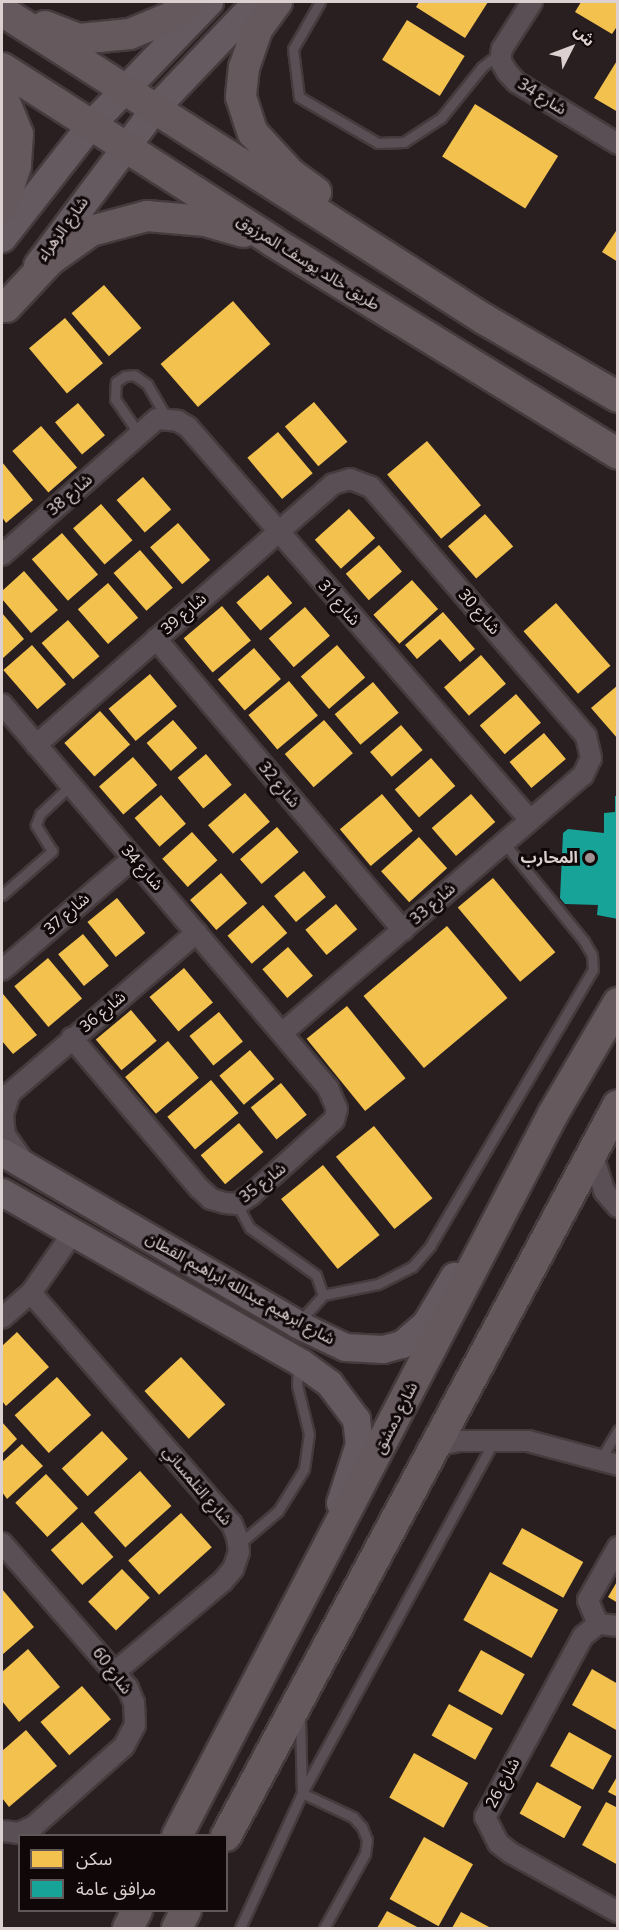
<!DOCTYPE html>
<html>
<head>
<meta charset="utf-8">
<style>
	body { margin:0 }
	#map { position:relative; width:619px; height:1930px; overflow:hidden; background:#291e20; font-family:Georgia,"Noto Sans Arabic",serif }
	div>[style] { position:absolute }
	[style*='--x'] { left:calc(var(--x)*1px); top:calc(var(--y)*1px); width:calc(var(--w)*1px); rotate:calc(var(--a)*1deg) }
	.homes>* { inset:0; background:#f2c14e; transform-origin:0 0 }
	.public>* { inset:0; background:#17a398 }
	.roads { filter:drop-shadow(2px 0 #453b3d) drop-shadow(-2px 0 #453b3d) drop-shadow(0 2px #453b3d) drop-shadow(0 -2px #453b3d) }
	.lane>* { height:9px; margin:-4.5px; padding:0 4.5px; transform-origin:4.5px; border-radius:4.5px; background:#594f55 }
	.street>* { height:20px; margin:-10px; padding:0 10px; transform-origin:10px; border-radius:10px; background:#594f55 }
	.secondary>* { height:27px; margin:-13.5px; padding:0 13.5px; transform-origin:13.5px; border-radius:13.5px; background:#665a61 }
	.primary>* { height:30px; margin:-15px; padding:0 15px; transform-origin:15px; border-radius:15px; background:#65595e }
	.dots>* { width:16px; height:16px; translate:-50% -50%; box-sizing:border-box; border:3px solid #0f0708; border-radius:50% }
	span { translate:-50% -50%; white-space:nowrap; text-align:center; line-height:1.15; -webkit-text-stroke:6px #0f0708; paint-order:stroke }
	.street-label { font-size:16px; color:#ddd0d1 }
	.poi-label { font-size:16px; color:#ddd0d1; font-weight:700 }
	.right { translate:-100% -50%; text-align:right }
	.frame { position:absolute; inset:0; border:3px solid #ddd0d1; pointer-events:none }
	.legend { position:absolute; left:18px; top:1834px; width:210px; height:78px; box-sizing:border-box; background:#0f0708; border:2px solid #615758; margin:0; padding:8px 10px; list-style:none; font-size:18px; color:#ddd0d1 }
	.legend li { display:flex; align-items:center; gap:12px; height:30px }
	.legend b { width:30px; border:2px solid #615758 }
	.north { position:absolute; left:541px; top:18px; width:60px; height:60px; -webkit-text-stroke:4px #0f0708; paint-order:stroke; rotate:48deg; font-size:16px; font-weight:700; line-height:24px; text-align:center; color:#ddd0d1 }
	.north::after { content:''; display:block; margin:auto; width:21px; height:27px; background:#ddd0d1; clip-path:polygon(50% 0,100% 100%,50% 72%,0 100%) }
</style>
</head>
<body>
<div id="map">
	<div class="homes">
		<i style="clip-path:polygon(419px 2px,488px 2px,465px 38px,416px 7px)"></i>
		<i style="clip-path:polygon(581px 2px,618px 2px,618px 25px,612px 34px,575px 12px)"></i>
		<i style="left:407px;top:20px;width:68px;height:47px;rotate:32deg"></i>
		<i style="clip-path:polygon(618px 59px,618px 112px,594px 98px)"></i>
		<i style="left:475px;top:104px;width:98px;height:62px;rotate:32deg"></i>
		<i style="clip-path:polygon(618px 228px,618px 262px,602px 252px)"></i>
		<i style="left:104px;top:285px;width:57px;height:43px;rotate:49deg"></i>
		<i style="left:233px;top:301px;width:57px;height:96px;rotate:49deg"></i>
		<i style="left:65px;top:318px;width:59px;height:47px;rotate:50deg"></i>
		<i style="left:314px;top:402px;width:52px;height:38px;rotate:50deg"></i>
		<i style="left:78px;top:403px;width:42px;height:30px;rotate:50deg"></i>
		<i style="left:41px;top:426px;width:55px;height:38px;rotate:49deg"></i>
		<i style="left:278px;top:432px;width:54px;height:40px;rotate:50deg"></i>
		<i style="left:427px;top:441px;width:84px;height:52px;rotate:50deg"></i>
		<i style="clip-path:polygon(2px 462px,33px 500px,6px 523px,2px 517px)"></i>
		<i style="left:143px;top:477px;width:43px;height:35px;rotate:49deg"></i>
		<i style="left:101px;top:504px;width:48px;height:37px;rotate:49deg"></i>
		<i style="left:349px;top:509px;width:39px;height:46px;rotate:48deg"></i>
		<i style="left:485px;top:514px;width:43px;height:49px;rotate:49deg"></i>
		<i style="left:178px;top:523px;width:49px;height:37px;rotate:49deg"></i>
		<i style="left:62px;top:533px;width:55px;height:40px;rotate:49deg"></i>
		<i style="left:379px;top:545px;width:35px;height:44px;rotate:49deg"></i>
		<i style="left:140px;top:550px;width:50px;height:35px;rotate:49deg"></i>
		<i style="clip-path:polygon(24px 571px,58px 610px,31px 633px,2px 599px,2px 591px)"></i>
		<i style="left:268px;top:575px;width:37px;height:42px;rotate:49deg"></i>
		<i style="left:412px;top:580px;width:39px;height:52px;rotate:48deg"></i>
		<i style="left:108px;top:583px;width:46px;height:40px;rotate:49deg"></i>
		<i style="left:556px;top:603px;width:83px;height:43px;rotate:49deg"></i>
		<i style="left:222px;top:606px;width:45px;height:50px;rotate:50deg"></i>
		<i style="left:305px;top:607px;width:38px;height:48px;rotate:49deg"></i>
		<i style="clip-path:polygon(443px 612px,475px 649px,460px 662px,440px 639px,417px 659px,405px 645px)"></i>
		<i style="clip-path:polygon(2px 613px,24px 639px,2px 659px)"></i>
		<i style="left:68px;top:620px;width:48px;height:35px;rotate:49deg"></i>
		<i style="left:32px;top:645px;width:52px;height:38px;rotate:49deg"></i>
		<i style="left:337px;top:645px;width:43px;height:48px;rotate:49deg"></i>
		<i style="left:254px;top:648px;width:41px;height:48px;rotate:49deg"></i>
		<i style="left:481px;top:655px;width:38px;height:49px;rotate:49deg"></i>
		<i style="left:150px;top:674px;width:42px;height:54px;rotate:50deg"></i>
		<i style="left:289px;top:681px;width:45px;height:53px;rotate:50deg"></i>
		<i style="left:373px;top:682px;width:40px;height:50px;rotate:50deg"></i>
		<i style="clip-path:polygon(618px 685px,618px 739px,591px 708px)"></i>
		<i style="left:516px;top:694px;width:38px;height:48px;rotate:49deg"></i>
		<i style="left:100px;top:711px;width:45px;height:48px;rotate:48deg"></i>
		<i style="left:173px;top:720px;width:37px;height:35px;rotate:49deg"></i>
		<i style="left:324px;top:720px;width:44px;height:52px;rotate:49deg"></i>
		<i style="left:401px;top:725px;width:33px;height:41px;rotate:49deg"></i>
		<i style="left:544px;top:733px;width:34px;height:45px;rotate:50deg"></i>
		<i style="left:206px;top:754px;width:40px;height:37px;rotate:50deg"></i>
		<i style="left:133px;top:757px;width:37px;height:45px;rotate:49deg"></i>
		<i style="left:431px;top:758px;width:37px;height:48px;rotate:49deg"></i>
		<i style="left:245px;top:793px;width:38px;height:49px;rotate:49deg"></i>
		<i style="left:382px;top:794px;width:48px;height:55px;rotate:50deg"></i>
		<i style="left:471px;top:794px;width:37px;height:52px;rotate:49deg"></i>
		<i style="left:161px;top:795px;width:38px;height:35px;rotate:49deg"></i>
		<i style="left:277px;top:827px;width:33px;height:49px;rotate:49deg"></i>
		<i style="left:192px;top:832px;width:38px;height:40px;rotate:48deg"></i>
		<i style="left:419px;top:837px;width:42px;height:51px;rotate:48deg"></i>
		<i style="left:304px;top:871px;width:34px;height:39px;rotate:50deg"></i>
		<i style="left:221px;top:873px;width:40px;height:41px;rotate:49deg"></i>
		<i style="left:493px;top:878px;width:97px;height:46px;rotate:50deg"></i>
		<i style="left:117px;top:898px;width:45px;height:38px;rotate:51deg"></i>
		<i style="left:336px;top:904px;width:33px;height:40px;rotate:50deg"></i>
		<i style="left:263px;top:905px;width:37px;height:47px;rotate:49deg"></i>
		<i style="left:447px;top:926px;width:94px;height:109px;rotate:50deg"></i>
		<i style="left:83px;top:934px;width:41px;height:32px;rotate:51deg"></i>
		<i style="left:288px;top:947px;width:38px;height:34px;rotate:49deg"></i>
		<i style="left:48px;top:958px;width:53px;height:44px;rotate:50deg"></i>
		<i style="left:184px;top:968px;width:45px;height:45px;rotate:50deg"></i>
		<i style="clip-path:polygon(3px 994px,37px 1035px,13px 1054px,2px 1041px)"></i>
		<i style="left:347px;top:1006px;width:93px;height:52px;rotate:51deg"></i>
		<i style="left:131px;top:1010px;width:40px;height:46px;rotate:50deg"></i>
		<i style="left:219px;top:1012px;width:38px;height:38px;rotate:51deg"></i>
		<i style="left:168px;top:1041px;width:48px;height:56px;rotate:50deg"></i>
		<i style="left:250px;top:1050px;width:38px;height:40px;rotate:50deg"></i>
		<i style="left:211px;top:1080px;width:43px;height:57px;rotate:50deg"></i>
		<i style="left:281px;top:1083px;width:41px;height:39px;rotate:51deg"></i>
		<i style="left:239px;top:1123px;width:38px;height:50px;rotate:50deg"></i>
		<i style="left:374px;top:1126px;width:93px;height:49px;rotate:51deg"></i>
		<i style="left:323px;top:1165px;width:90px;height:54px;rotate:51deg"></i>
		<i style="clip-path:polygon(17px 1332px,49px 1367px,6px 1406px,2px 1401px,2px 1346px)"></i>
		<i style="left:181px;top:1357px;width:65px;height:50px;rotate:47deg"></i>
		<i style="left:57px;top:1377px;width:51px;height:57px;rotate:48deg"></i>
		<i style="clip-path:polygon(2px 1422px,17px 1439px,2px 1454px)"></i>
		<i style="left:102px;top:1431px;width:38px;height:55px;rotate:47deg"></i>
		<i style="clip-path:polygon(22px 1444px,43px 1466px,7px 1499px,2px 1492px,2px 1462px)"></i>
		<i style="left:140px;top:1471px;width:47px;height:62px;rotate:48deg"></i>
		<i style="left:46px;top:1474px;width:47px;height:42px;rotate:47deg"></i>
		<i style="left:181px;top:1513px;width:46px;height:71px;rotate:48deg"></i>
		<i style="left:82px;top:1522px;width:47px;height:42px;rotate:48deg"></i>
		<i style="left:522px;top:1528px;width:70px;height:41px;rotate:29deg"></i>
		<i style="left:122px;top:1569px;width:40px;height:47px;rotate:46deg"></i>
		<i style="left:490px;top:1572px;width:78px;height:55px;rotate:29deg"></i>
		<i style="clip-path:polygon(618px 1580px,618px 1603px,608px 1597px)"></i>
		<i style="clip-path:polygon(2px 1589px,34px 1627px,2px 1655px)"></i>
		<i style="clip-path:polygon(28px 1649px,60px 1687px,19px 1722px,2px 1701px,2px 1672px)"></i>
		<i style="left:481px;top:1650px;width:50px;height:47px;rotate:29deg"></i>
		<i style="clip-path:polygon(592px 1669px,618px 1684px,618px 1731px,572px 1705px)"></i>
		<i style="left:82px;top:1686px;width:44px;height:55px;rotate:49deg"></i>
		<i style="left:449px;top:1704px;width:50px;height:36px;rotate:29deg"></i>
		<i style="clip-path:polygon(26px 1730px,57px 1766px,9px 1807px,2px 1798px,2px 1751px)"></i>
		<i style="left:569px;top:1732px;width:49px;height:39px;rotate:29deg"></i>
		<i style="left:414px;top:1753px;width:62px;height:51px;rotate:29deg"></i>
		<i style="clip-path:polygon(618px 1775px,618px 1797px,608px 1792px)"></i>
		<i style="left:537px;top:1782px;width:51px;height:36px;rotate:29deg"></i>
		<i style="clip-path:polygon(606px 1802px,618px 1808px,618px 1865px,582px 1845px)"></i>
		<i style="left:424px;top:1837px;width:56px;height:71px;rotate:29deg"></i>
		<i style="clip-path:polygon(387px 1911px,419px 1928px,377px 1928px)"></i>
		<i style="clip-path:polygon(461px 1912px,491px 1928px,452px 1928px)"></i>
	</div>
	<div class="public">
		<i style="clip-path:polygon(615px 796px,618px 796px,618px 919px,597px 915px,598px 905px,565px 904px,560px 898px,563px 833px,568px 829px,604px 833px,604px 813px,615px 812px)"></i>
	</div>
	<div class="roads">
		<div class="lane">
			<i style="--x:320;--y:2;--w:54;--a:119.9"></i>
			<i style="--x:293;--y:49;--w:48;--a:82.9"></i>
			<i style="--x:299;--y:97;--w:91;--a:30.2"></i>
			<i style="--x:378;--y:143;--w:26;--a:-2"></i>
			<i style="--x:404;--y:142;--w:44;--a:-33"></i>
			<i style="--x:441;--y:118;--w:65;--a:-51.2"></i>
			<i style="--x:482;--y:67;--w:11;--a:-38"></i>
			<i style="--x:491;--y:60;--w:9;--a:0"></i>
			<i style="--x:139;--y:434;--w:42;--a:-124.4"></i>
			<i style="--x:115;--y:399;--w:17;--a:-87"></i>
			<i style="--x:116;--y:382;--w:11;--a:-34"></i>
			<i style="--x:125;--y:376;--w:9;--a:-6"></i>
			<i style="--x:134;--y:375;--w:16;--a:35"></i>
			<i style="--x:147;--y:384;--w:39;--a:60"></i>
			<i style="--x:2;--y:895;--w:67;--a:-41.3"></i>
			<i style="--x:52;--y:851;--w:31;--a:-122"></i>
			<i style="--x:36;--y:825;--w:12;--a:-70"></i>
			<i style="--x:40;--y:814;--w:42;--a:-43.1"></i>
			<i style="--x:237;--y:1204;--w:27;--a:62"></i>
			<i style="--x:250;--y:1228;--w:81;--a:35.5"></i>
			<i style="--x:316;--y:1275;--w:21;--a:71"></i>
			<i style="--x:299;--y:1322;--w:36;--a:-48"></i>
			<i style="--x:323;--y:1295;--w:56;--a:-11.3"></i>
			<i style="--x:378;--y:1284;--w:38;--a:-27"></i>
			<i style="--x:412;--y:1267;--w:28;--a:-49"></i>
			<i style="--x:430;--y:1246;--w:321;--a:-59.5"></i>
			<i style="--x:593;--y:969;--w:14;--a:-94"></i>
			<i style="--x:592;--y:955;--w:16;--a:-120"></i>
			<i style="--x:584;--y:941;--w:127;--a:-129.2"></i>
			<i style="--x:600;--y:1460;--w:35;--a:-59"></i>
			<i style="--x:238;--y:1545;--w:52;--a:-40.4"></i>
			<i style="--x:278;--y:1511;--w:49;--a:-58.2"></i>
			<i style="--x:304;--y:1469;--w:35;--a:-82"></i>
			<i style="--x:309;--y:1434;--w:50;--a:-103.8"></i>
			<i style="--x:297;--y:1385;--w:19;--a:-87"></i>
			<i style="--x:300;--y:1719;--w:74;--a:88.5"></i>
			<i style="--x:302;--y:1793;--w:56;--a:25.2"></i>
			<i style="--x:353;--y:1817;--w:13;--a:48"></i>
			<i style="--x:362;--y:1827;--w:14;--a:69"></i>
			<i style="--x:367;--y:1840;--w:14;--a:98"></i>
			<i style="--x:365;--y:1854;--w:85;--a:119"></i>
			<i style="--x:240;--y:1928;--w:149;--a:-65.3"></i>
			<i style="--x:302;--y:1793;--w:401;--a:-61.4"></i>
		</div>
		<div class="street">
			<i style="--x:532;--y:2;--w:56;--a:122.6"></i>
			<i style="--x:502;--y:49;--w:11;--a:100"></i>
			<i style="--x:500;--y:60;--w:14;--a:60"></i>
			<i style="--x:507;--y:72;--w:13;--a:48"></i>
			<i style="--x:516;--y:82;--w:119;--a:31.3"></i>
			<i style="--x:2;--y:555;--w:206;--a:-41.3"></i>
			<i style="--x:157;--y:419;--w:21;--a:5"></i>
			<i style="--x:178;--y:421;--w:12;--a:31"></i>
			<i style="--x:188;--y:427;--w:521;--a:48.97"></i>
			<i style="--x:156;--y:639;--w:382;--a:49.7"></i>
			<i style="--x:2;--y:704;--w:504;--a:49.67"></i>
			<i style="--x:328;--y:1088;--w:23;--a:67"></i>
			<i style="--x:337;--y:1109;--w:11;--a:105"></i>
			<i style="--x:334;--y:1120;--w:112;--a:137.9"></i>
			<i style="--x:251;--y:1195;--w:17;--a:147"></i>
			<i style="--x:237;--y:1204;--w:12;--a:-175"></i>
			<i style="--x:225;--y:1203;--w:15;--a:-164"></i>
			<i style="--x:211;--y:1199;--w:16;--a:-137"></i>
			<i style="--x:199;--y:1188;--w:197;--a:-130.3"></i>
			<i style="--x:36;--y:745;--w:395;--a:-41.3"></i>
			<i style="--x:333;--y:484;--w:18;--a:-16"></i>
			<i style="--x:350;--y:479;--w:22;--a:21"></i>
			<i style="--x:371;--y:487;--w:329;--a:49.2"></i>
			<i style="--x:586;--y:736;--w:23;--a:77"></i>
			<i style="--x:591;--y:758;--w:19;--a:115"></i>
			<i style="--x:583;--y:775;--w:395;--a:139.4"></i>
			<i style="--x:2;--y:970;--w:172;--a:-40.5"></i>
			<i style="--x:10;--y:1093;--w:22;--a:108"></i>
			<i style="--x:3;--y:1114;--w:21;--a:85"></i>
			<i style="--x:5;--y:1135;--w:32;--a:55"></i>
			<i style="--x:2;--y:1100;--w:257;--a:-40.7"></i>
			<i style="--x:592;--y:1153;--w:40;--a:72"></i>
			<i style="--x:604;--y:1191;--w:21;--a:49"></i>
			<i style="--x:31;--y:1293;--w:306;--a:49"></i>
			<i style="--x:232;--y:1524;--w:14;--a:69"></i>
			<i style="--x:237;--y:1537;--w:15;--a:82"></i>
			<i style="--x:239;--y:1552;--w:18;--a:109"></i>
			<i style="--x:233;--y:1569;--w:16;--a:130"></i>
			<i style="--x:223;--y:1581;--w:140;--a:139.9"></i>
			<i style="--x:2;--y:1318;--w:38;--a:-41"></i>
			<i style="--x:31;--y:1293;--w:72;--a:-55.2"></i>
			<i style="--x:434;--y:1446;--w:26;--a:-11"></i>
			<i style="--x:460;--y:1441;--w:68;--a:0"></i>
			<i style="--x:528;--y:1441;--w:93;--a:14.9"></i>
			<i style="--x:2;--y:1543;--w:192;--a:49"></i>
			<i style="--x:128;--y:1688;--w:16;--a:68"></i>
			<i style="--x:134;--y:1703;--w:22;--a:87"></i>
			<i style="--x:135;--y:1725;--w:24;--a:118"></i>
			<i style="--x:124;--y:1746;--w:120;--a:138.4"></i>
			<i style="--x:34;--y:1826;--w:17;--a:155"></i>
			<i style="--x:19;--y:1833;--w:17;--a:-173"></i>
			<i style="--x:598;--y:1624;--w:26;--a:-113"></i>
			<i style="--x:588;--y:1600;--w:61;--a:-60.5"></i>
			<i style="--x:618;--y:1626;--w:20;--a:-174"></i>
			<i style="--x:598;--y:1624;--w:19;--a:141"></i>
			<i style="--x:583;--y:1636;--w:206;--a:118.4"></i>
			<i style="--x:485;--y:1817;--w:29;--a:63"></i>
			<i style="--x:498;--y:1843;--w:16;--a:38"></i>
			<i style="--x:511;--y:1853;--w:122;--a:28.9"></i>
		</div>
		<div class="secondary">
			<i style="--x:2;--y:238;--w:145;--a:-52"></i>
			<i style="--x:91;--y:124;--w:170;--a:-46"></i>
			<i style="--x:37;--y:265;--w:195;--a:-53.1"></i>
			<i style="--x:154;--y:109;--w:148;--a:-46.4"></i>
			<i style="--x:2;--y:1152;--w:341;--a:30.2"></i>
			<i style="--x:297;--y:1324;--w:53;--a:25.6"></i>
			<i style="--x:345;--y:1347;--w:38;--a:3"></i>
			<i style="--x:383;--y:1349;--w:20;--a:-15"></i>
			<i style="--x:402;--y:1344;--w:32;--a:-41"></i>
			<i style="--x:426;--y:1323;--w:55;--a:-59.2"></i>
			<i style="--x:2;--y:1192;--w:343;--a:29.7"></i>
			<i style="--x:300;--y:1362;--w:36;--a:36"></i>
			<i style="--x:329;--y:1383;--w:45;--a:53.1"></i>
			<i style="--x:356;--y:1419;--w:25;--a:83"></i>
			<i style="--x:359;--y:1444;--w:62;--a:107.9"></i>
		</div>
		<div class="primary">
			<i style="--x:277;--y:2;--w:34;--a:126"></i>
			<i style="--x:257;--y:30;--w:39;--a:109"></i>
			<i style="--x:244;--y:67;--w:30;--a:96"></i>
			<i style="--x:241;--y:97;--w:38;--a:72"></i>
			<i style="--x:253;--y:133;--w:56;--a:47.2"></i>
			<i style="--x:291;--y:174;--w:31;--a:36"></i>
			<i style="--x:2;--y:11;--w:572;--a:32.58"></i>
			<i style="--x:484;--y:319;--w:155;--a:30.2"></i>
			<i style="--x:45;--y:26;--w:36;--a:21"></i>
			<i style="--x:79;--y:39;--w:51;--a:-5.6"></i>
			<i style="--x:130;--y:34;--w:44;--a:-22.5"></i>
			<i style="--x:171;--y:17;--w:23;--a:-40"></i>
			<i style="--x:2;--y:68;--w:321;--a:32.6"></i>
			<i style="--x:272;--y:241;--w:406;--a:31.6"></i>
			<i style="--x:2;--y:95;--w:42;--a:67.7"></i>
			<i style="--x:18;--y:134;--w:32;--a:94"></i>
			<i style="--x:16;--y:166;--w:44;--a:108.4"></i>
			<i style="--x:6;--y:307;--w:64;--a:-46.9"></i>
			<i style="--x:50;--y:260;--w:50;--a:-35.3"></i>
			<i style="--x:91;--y:231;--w:58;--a:-15"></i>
			<i style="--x:147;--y:216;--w:58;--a:4.9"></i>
			<i style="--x:205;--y:221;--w:40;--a:16"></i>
			<i style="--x:177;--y:1836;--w:814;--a:-62.49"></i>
			<i style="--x:553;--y:1114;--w:129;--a:-59.6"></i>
			<i style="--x:226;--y:1836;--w:829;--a:-61.8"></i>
			<i style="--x:128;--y:1928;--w:20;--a:-63"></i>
			<i style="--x:177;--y:1928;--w:20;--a:-63"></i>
		</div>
	</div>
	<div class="dots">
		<i style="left:590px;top:858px;background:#9e9293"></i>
	</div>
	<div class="street-label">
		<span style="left:542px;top:97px;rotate:32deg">شارع 34</span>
		<span style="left:63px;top:229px;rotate:-54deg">شارع الزهراء</span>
		<span style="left:308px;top:263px;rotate:32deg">طريق خالد يوسف المرزوق</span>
		<span style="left:70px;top:495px;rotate:-41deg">شارع 38</span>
		<span style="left:339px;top:603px;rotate:49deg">شارع 31</span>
		<span style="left:479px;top:612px;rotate:49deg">شارع 30</span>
		<span style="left:184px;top:614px;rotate:-41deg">شارع 39</span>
		<span style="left:279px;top:785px;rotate:50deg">شارع 32</span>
		<span style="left:142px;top:868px;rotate:49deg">شارع 34</span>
		<span style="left:433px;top:904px;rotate:-41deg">شارع 33</span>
		<span style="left:67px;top:914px;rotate:-41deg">شارع 37</span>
		<span style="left:103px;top:1012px;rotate:-40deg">شارع 36</span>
		<span style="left:263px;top:1183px;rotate:-38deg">شارع 35</span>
		<span style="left:240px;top:1289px;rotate:29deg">شارع ابرهيم عبدالله ابراهيم القطان</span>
		<span style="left:396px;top:1418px;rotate:-63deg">شارع دمشق</span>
		<span style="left:197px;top:1486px;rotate:50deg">شارع التلمساني</span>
		<span style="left:112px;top:1671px;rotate:53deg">شارع 60</span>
		<span style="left:503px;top:1783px;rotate:-62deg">شارع 26</span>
	</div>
	<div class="poi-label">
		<span class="right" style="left:578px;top:858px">المحارب</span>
	</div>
	<div class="frame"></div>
	<ul class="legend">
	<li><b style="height:16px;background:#f2c14e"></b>سكن</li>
	<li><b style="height:16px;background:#17a398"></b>مرافق عامة</li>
	</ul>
	<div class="north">ش</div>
</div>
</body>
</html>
